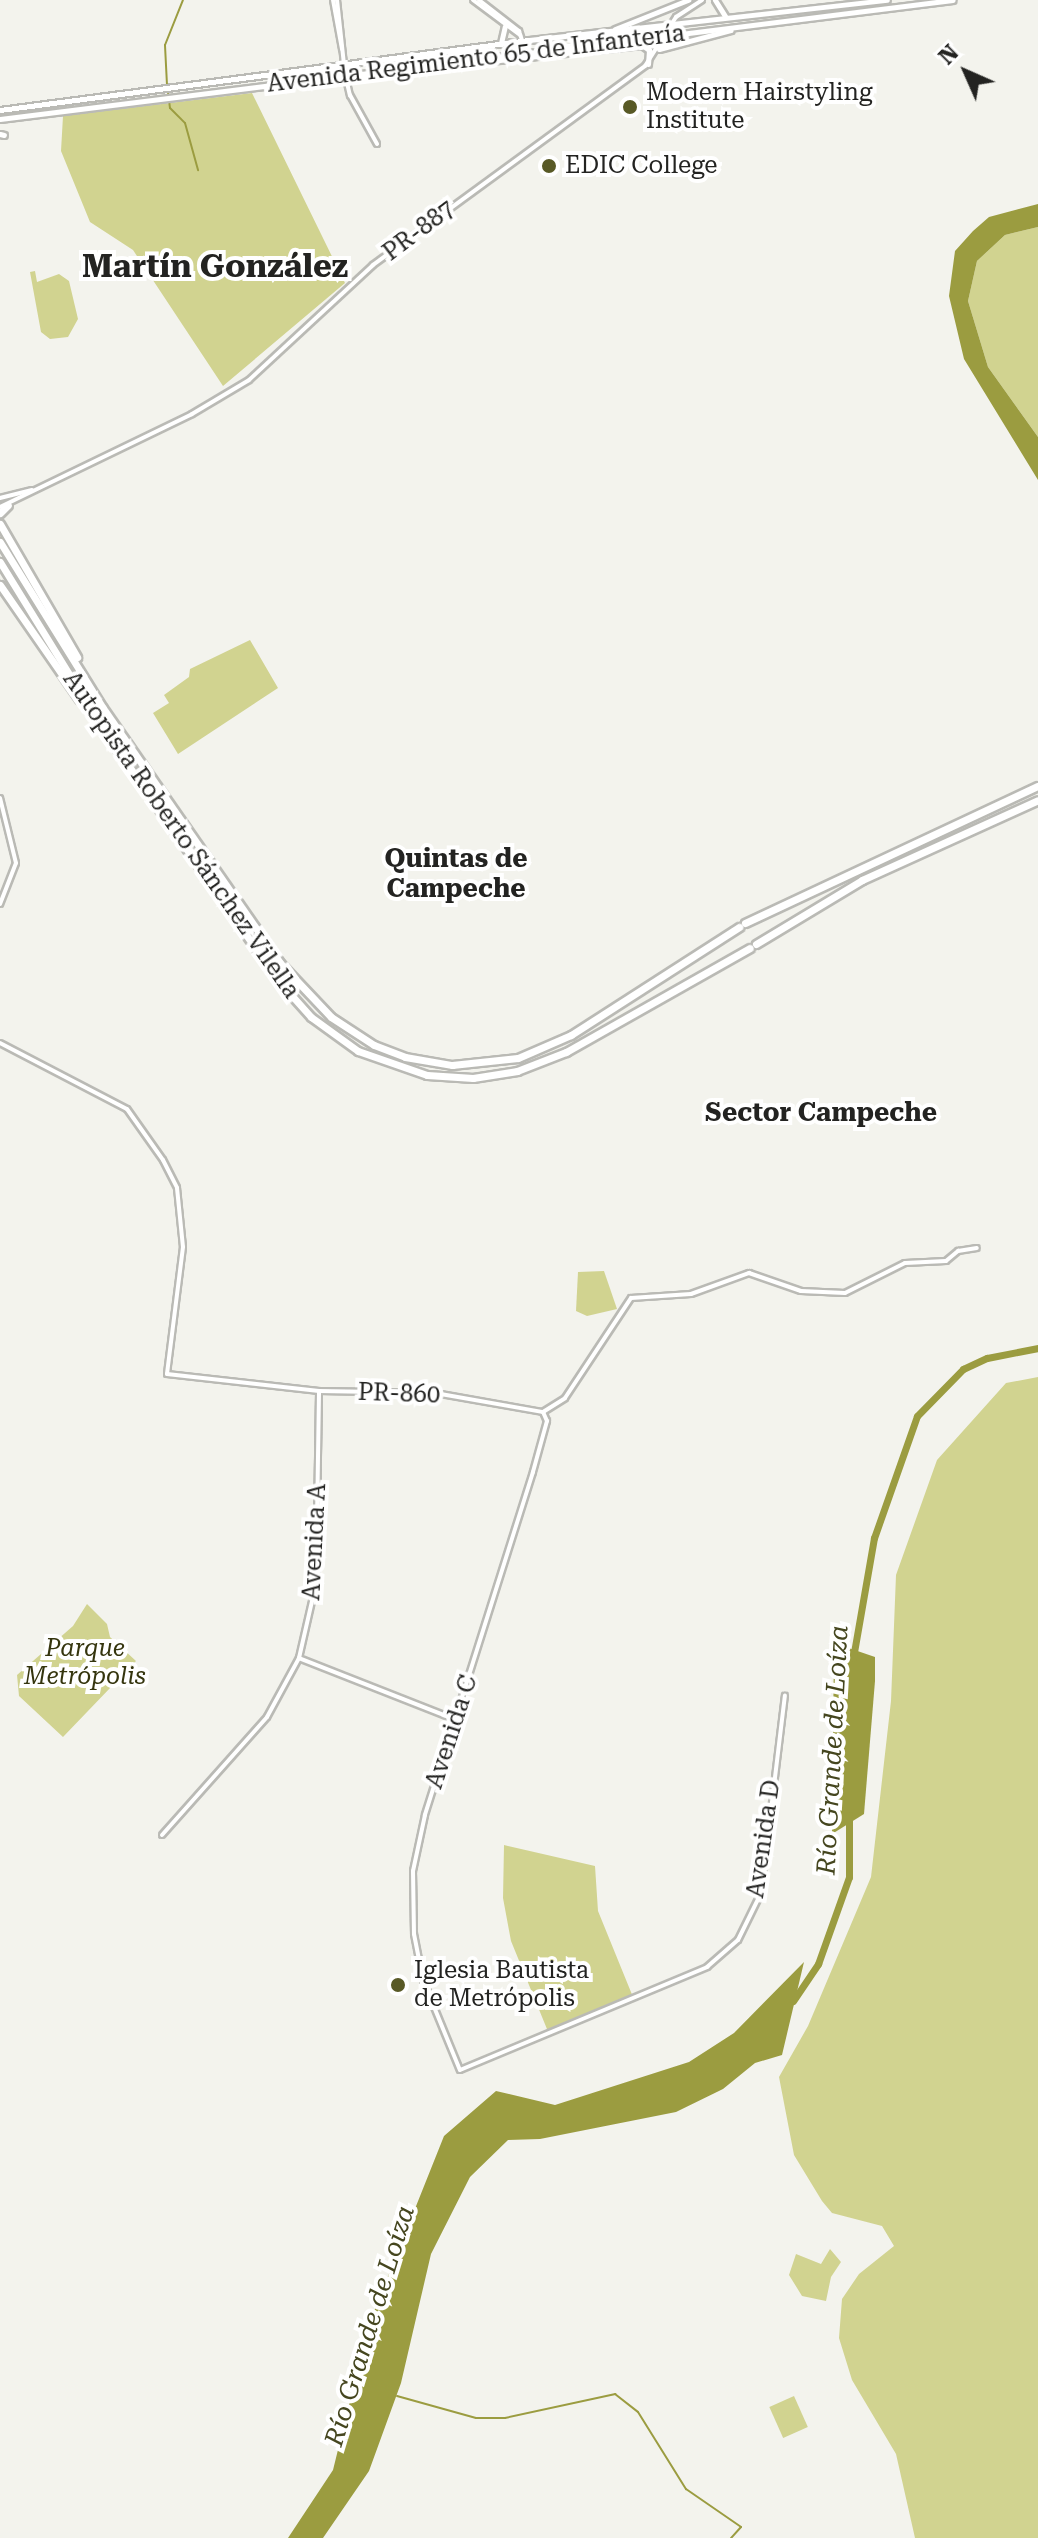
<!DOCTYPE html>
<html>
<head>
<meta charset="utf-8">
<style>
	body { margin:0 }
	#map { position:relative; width:1038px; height:2538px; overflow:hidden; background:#f3f3ed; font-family:"Roboto Serif",serif }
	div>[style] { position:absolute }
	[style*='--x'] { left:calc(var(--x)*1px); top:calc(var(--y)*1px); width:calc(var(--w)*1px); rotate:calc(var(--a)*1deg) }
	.green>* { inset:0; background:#d1d390; transform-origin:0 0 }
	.water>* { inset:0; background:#9b9c40 }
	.stream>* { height:2px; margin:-1px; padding:0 1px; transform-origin:1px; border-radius:1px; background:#9b9c40 }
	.river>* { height:7px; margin:-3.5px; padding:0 3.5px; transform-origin:3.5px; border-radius:3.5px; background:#9b9c40 }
	.roads { filter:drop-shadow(2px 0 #babab5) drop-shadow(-2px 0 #babab5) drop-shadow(0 2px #babab5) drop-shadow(0 -2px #babab5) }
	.minor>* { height:4px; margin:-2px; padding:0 2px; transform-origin:2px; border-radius:2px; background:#fff }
	.major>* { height:5px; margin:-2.5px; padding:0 2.5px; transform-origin:2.5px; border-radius:2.5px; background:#fff }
	.highway>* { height:7px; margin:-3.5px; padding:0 3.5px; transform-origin:3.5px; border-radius:3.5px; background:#fff }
	.dots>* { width:22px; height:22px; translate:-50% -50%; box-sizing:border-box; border:4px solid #fff; border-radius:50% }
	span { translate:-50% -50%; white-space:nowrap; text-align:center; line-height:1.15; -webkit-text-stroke:8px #fff; paint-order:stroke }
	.street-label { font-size:24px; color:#232321 }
	.poi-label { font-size:24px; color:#232321 }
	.left { translate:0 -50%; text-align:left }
	.park-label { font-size:24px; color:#35350e; font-style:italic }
	.neighbourhood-label { font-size:26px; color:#232321; font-weight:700 }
	.water-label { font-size:26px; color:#45461f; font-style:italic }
	.district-label { font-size:32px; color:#232321; font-weight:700 }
	.north { position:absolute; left:926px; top:32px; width:80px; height:80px; -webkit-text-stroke:6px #fff; paint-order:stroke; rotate:315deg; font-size:22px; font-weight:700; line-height:32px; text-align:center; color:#232321 }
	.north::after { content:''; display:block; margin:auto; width:28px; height:36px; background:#232321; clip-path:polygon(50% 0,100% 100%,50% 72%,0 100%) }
</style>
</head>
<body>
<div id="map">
	<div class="green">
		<i style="clip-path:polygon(252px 93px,345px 283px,223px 386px,133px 250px,90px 222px,61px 151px,63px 116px)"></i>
		<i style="clip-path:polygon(1038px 227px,1038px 437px,988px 367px,968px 301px,977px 261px,1005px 235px)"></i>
		<i style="clip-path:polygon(35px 271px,37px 282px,59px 274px,69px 281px,78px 319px,68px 337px,50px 339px,41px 332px,30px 272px)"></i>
		<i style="clip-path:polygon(250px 640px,278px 688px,178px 754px,153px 713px,169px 703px,164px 695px,189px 677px,190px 669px)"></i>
		<i style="clip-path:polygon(604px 1271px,617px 1309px,587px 1316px,576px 1311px,578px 1272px)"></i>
		<i style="clip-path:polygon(1038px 1377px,1038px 2538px,915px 2538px,896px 2454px,852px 2380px,839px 2338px,842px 2299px,859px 2274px,894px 2246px,882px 2226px,832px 2213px,822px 2201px,794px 2155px,779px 2077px,808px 2026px,871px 1877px,891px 1701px,896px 1575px,937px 1460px,1006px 1383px)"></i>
		<i style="clip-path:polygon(87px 1604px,107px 1624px,110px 1637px,136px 1661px,63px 1737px,19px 1696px,17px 1675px,73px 1626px)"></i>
		<i style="clip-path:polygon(504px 1845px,595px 1866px,598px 1911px,633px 1997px,549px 2034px,511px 1941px,503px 1898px)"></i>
		<i style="clip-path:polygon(830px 2249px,841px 2262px,831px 2277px,826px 2301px,802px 2296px,789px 2275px,796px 2254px,821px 2264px)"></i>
		<i style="left:794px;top:2396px;width:34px;height:27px;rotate:66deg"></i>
	</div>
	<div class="water">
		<i style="clip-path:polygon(1038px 204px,1038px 227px,1005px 235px,977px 261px,968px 301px,988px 367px,1038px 437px,1038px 480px,964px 359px,949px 296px,955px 251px,973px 231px,989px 217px)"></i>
		<i style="clip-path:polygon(834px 1643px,875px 1657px,875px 1681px,864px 1814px,832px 1834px)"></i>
		<i style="clip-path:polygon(804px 1962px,782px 2055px,755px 2063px,723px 2089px,676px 2112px,540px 2139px,508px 2140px,470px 2177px,431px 2254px,401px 2383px,369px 2471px,323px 2538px,288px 2538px,333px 2470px,369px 2324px,444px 2136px,496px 2091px,555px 2105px,689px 2062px,734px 2033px)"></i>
	</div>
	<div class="stream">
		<i style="--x:167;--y:85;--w:40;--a:-92.9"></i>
		<i style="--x:165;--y:45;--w:48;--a:-68.2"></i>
		<i style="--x:168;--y:92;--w:16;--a:83"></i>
		<i style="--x:170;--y:108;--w:21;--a:45"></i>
		<i style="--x:185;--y:123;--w:49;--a:74.5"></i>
		<i style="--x:397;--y:2396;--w:82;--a:15.6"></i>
		<i style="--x:476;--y:2418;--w:29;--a:0"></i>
		<i style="--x:505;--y:2418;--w:113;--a:-12.3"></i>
		<i style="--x:615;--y:2394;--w:29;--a:38"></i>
		<i style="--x:638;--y:2412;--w:91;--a:58.1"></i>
		<i style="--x:686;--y:2489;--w:67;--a:34.6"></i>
		<i style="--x:741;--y:2527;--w:15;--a:132"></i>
	</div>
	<div class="river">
		<i style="--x:853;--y:1658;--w:122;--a:-80.1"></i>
		<i style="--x:874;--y:1538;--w:129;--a:-70.6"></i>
		<i style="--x:917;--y:1416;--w:66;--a:-45.6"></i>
		<i style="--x:963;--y:1369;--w:26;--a:-25"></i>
		<i style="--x:987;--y:1358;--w:52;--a:-11.1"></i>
		<i style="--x:793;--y:2001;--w:45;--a:-56"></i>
		<i style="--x:818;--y:1964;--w:92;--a:-70.4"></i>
		<i style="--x:849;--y:1877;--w:62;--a:-90"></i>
	</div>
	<div class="roads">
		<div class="minor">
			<i style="--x:333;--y:0;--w:50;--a:79.6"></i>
			<i style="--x:337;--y:0;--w:64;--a:83.8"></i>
			<i style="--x:473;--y:0;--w:59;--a:36.7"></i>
			<i style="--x:479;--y:0;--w:51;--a:37.8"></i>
			<i style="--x:519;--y:31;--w:23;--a:72"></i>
			<i style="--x:345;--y:74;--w:22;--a:77"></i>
			<i style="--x:350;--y:95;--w:56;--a:61.1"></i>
			<i style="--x:0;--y:498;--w:33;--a:-14"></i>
			<i style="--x:0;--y:507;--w:213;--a:-25.8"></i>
			<i style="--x:192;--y:414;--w:66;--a:-30.8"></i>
			<i style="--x:249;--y:380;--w:169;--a:-42.8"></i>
			<i style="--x:373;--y:265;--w:337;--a:-36.2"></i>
			<i style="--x:645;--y:66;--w:58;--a:-57.7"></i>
			<i style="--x:676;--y:17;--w:31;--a:-33"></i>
			<i style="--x:0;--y:798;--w:67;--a:76.2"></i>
			<i style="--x:16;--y:863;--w:44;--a:111.3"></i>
			<i style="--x:0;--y:1043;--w:143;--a:27.5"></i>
			<i style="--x:127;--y:1109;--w:62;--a:54.8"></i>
			<i style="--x:163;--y:1160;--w:31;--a:63"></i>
			<i style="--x:177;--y:1188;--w:59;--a:84.2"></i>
			<i style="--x:183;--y:1247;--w:128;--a:97.2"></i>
			<i style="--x:167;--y:1374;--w:153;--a:6.4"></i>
			<i style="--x:319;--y:1391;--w:116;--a:1"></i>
			<i style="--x:435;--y:1393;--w:110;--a:10"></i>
			<i style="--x:543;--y:1412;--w:26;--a:-32"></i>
			<i style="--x:565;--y:1398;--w:120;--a:-56.6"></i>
			<i style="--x:631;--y:1298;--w:60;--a:-3.8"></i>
			<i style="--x:691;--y:1294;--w:62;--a:-19.9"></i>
			<i style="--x:749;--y:1273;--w:55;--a:19.1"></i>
			<i style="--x:801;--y:1291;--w:44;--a:2.6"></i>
			<i style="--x:845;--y:1293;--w:67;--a:-26.6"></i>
			<i style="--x:905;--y:1263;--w:41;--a:-2.8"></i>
			<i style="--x:946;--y:1261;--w:16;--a:-40"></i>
			<i style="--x:958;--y:1251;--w:19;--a:-9"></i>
			<i style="--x:543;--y:1412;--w:10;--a:66"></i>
			<i style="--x:547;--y:1421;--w:53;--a:105.4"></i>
			<i style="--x:533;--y:1472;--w:360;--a:107.5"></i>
			<i style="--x:425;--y:1815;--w:57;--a:102.1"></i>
			<i style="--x:413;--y:1871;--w:63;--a:89.1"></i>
			<i style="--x:414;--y:1934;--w:47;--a:78.9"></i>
			<i style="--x:423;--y:1980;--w:97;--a:67.7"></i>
			<i style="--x:460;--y:2070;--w:268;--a:-22.6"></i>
			<i style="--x:707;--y:1967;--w:41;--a:-41.1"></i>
			<i style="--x:738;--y:1940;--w:52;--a:-63.9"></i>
			<i style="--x:761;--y:1893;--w:199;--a:-83.1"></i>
			<i style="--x:299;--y:1658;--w:169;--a:21.5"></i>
			<i style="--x:162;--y:1835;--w:158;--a:-48.3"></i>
			<i style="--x:267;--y:1717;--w:67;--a:-61.5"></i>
			<i style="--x:299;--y:1658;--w:76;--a:-77.1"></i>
			<i style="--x:316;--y:1584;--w:193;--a:-89.1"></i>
		</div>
		<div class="major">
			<i style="--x:715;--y:0;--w:19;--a:58"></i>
			<i style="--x:615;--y:29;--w:79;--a:-21.7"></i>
			<i style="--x:501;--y:43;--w:17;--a:-77"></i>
			<i style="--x:659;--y:49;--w:74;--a:-14.8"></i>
			<i style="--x:433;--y:67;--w:210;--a:-6"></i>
			<i style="--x:642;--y:45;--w:9;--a:36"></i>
			<i style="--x:649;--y:50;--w:14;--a:94"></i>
			<i style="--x:0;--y:110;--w:534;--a:-7.54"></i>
			<i style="--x:529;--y:40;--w:360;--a:-6.4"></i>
			<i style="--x:0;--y:119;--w:960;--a:-7.12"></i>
			<i style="--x:0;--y:134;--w:4;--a:14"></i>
		</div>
		<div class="highway">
			<i style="--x:0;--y:513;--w:11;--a:-45"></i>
			<i style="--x:0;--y:524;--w:154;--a:59.9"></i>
			<i style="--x:0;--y:542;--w:195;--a:58.2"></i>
			<i style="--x:103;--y:708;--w:310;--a:55.2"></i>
			<i style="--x:280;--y:963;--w:74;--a:46.6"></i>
			<i style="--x:331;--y:1017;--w:51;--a:33.1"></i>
			<i style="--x:374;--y:1045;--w:33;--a:21"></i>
			<i style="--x:405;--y:1057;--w:48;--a:9.7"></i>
			<i style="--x:452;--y:1065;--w:66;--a:-6.1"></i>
			<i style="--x:518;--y:1058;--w:58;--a:-23.5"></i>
			<i style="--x:571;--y:1035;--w:200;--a:-32.7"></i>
			<i style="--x:0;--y:562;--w:193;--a:58.4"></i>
			<i style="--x:101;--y:726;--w:308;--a:55.2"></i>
			<i style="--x:277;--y:979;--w:51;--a:48.2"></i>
			<i style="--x:311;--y:1017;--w:58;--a:35.9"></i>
			<i style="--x:358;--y:1051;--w:73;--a:19.2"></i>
			<i style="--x:427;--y:1075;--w:46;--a:3.7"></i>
			<i style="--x:473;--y:1078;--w:45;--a:-9"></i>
			<i style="--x:517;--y:1071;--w:53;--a:-21.2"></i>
			<i style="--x:566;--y:1052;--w:211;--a:-29.5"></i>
			<i style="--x:0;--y:585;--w:139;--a:55.3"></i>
			<i style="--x:745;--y:923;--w:323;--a:-25.1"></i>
			<i style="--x:756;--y:944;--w:124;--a:-31.1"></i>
			<i style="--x:862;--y:880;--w:193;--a:-24.4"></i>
		</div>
	</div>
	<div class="dots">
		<i style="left:630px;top:107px;background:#585926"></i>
		<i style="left:549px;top:166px;background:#585926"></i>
		<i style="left:398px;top:1985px;background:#585926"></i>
	</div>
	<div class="street-label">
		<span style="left:476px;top:59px;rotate:-7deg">Avenida Regimiento 65 de Infantería</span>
		<span style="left:419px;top:231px;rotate:-37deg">PR-887</span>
		<span style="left:181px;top:835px;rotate:55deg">Autopista Roberto Sánchez Vilella</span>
		<span style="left:399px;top:1394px;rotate:2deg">PR-860</span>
		<span style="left:315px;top:1542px;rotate:-87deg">Avenida A</span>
		<span style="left:452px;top:1732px;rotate:-72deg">Avenida C</span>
		<span style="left:764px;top:1839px;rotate:-82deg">Avenida D</span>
	</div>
	<div class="poi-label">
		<span class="left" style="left:646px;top:107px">Modern Hairstyling<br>Institute</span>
		<span class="left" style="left:565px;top:166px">EDIC College</span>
		<span class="left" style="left:414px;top:1985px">Iglesia Bautista<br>de Metrópolis</span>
	</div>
	<div class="park-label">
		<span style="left:85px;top:1663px">Parque<br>Metrópolis</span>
	</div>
	<div class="neighbourhood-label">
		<span style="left:456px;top:874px">Quintas de<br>Campeche</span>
		<span style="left:821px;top:1113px">Sector Campeche</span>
	</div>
	<div class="water-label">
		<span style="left:833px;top:1750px;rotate:-87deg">Río Grande de Loíza</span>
		<span style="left:370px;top:2326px;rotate:-73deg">Río Grande de Loíza</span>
	</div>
	<div class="district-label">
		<span style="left:215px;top:266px">Martín González</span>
	</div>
	<div class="north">N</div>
</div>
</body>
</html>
